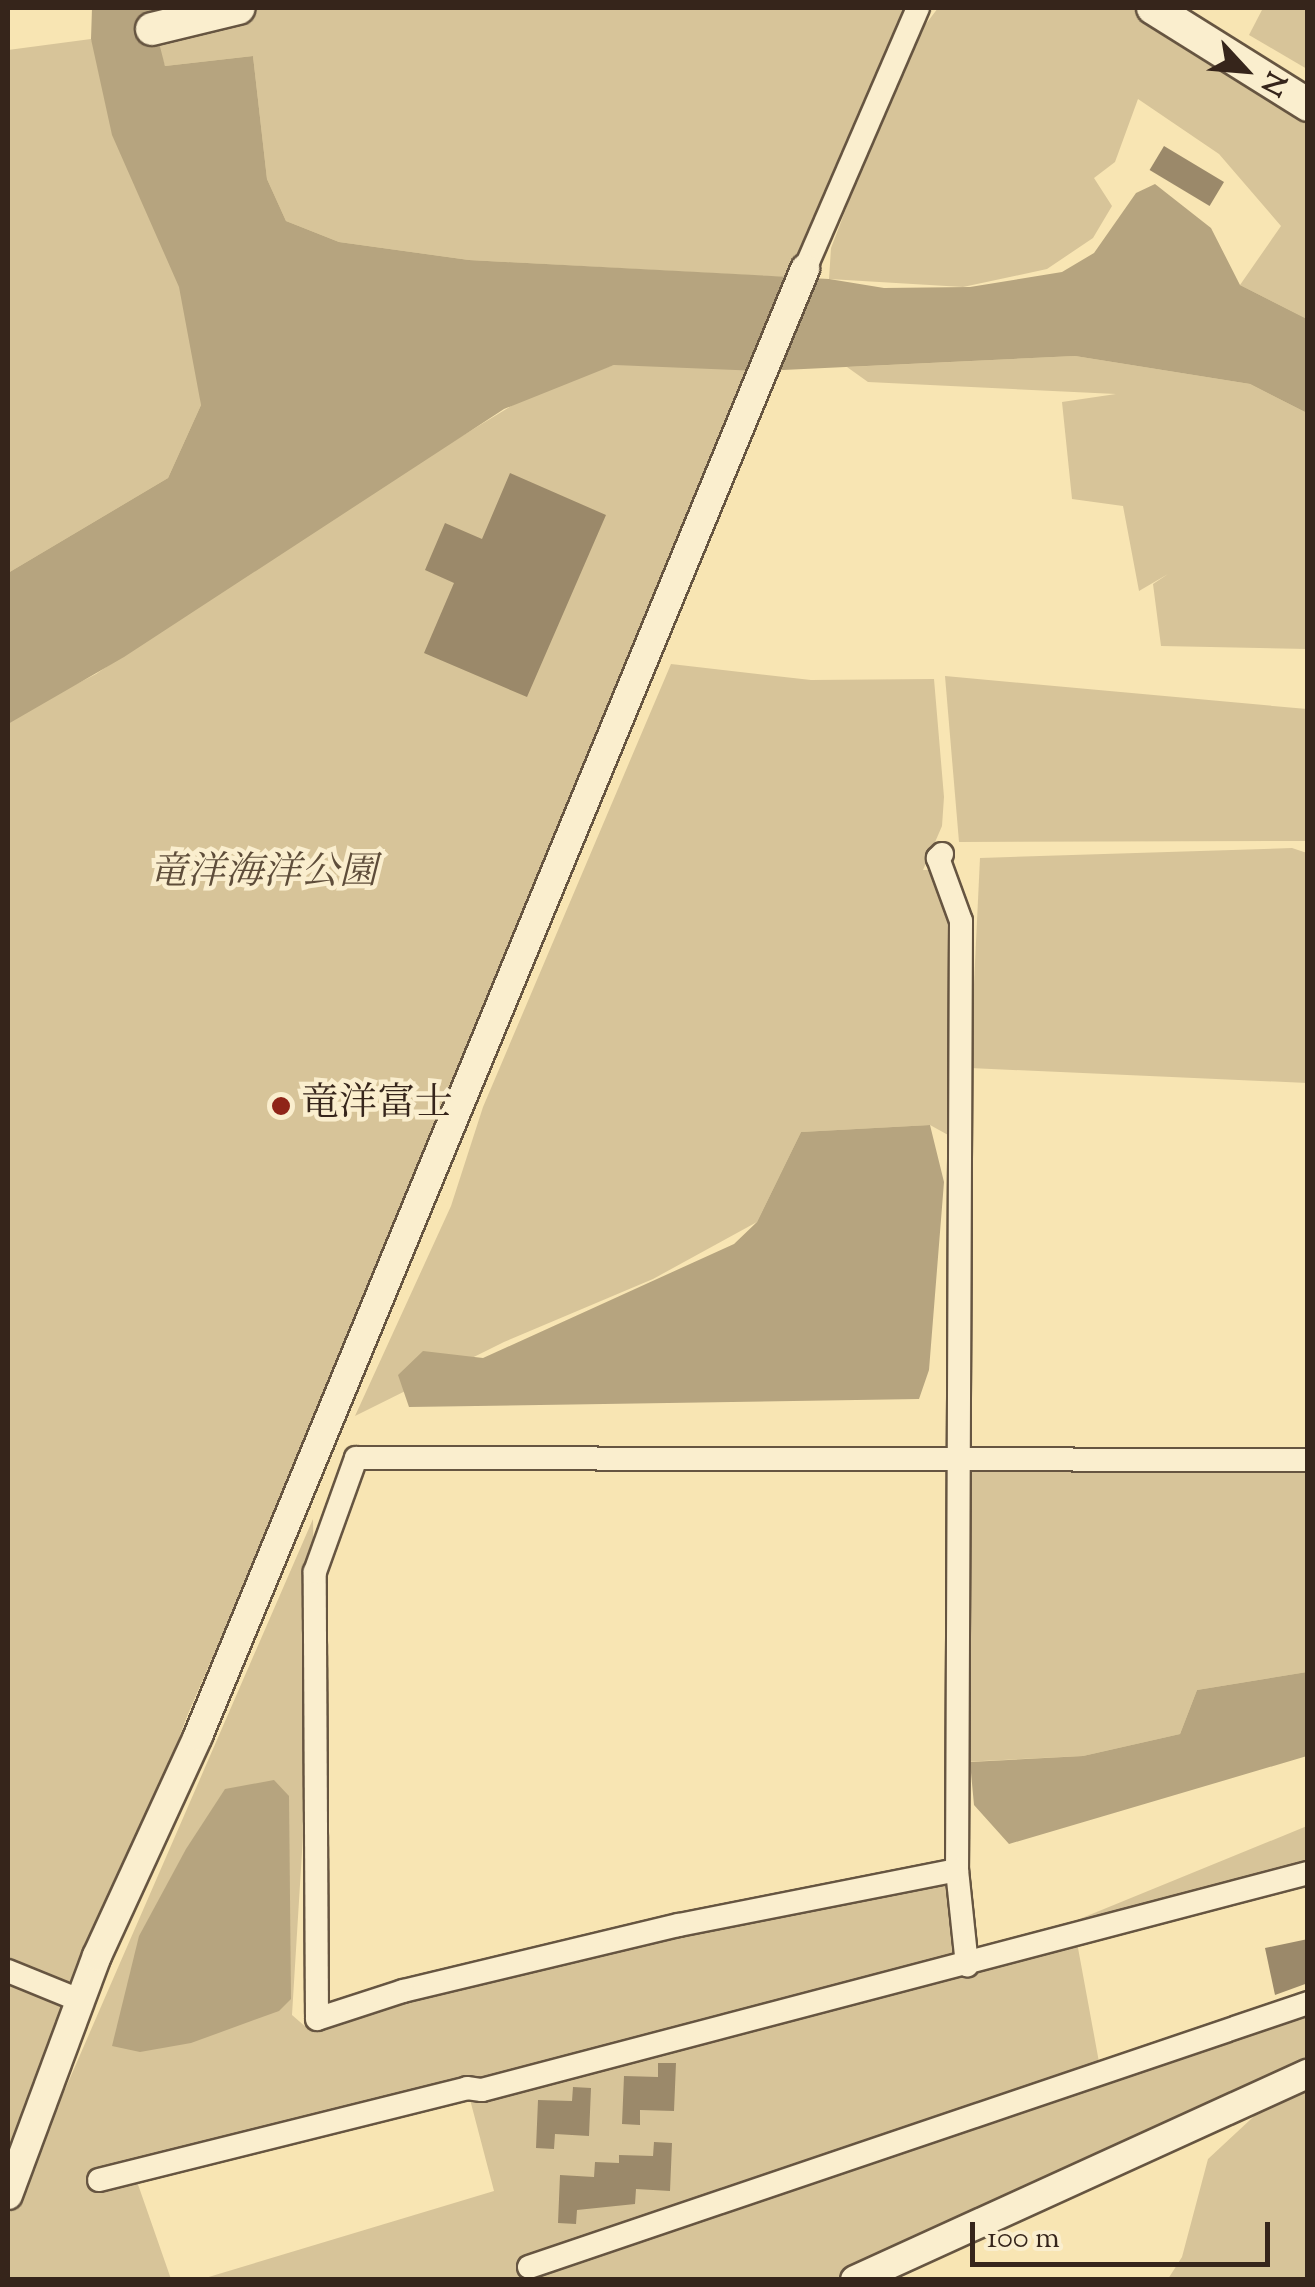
<!DOCTYPE html>
<html>
<head>
<meta charset="utf-8">
<style>
	body { margin:0 }
	#map { position:relative; width:1315px; height:2287px; overflow:hidden; background:#f8e5b3; font-family:"Sorts Mill Goudy","Noto Serif JP",serif }
	div>[style] { position:absolute }
	[style*='--x'] { left:calc(var(--x)*1px); top:calc(var(--y)*1px); width:calc(var(--w)*1px); rotate:calc(var(--a)*1deg) }
	.green>* { inset:0; background:#d7c499 }
	.water>* { inset:0; background:#b6a47f }
	.building>* { inset:0; background:#9b896a; transform-origin:0 0 }
	.roads { filter:drop-shadow(2px 0 #665541) drop-shadow(-2px 0 #665541) drop-shadow(0 2px #665541) drop-shadow(0 -2px #665541) }
	.minor>* { height:22px; margin:-11px; padding:0 11px; transform-origin:11px; border-radius:11px; background:#faeece }
	.tertiary>* { height:28px; margin:-14px; padding:0 14px; transform-origin:14px; border-radius:14px; background:#faeece }
	.secondary>* { height:32px; margin:-16px; padding:0 16px; transform-origin:16px; border-radius:16px; background:#faeece }
	.dots>* { width:28px; height:28px; translate:-50% -50%; box-sizing:border-box; border:5px solid #faeece; border-radius:50% }
	span { translate:-50% -50%; white-space:nowrap; text-align:center; line-height:1.15; -webkit-text-stroke:9px #faeece; paint-order:stroke }
	.park-label { font-size:38px; color:#5e4d3a; font-style:italic }
	.poi-label { font-size:38px; color:#36251b }
	.left { translate:0 -50%; text-align:left }
	.frame { position:absolute; inset:0; border:10px solid #36251b; pointer-events:none }
	.north { position:absolute; left:1195px; top:20px; width:100px; height:100px; -webkit-text-stroke:8px #faeece; paint-order:stroke; rotate:116deg; font-size:28px; font-weight:700; line-height:40px; text-align:center; color:#36251b }
	.north::after { content:''; display:block; margin:auto; width:35px; height:45px; background:#36251b; clip-path:polygon(50% 0,100% 100%,50% 72%,0 100%) }
	.scale { position:absolute; left:970px; top:2222px; width:300px; height:45px; box-sizing:border-box; border:5px solid #36251b; border-top:0; padding-left:12px; font-size:30px; line-height:35px; white-space:nowrap; color:#36251b; -webkit-text-stroke:8px #faeece; paint-order:stroke }
</style>
</head>
<body>
<div id="map">
	<div class="green">
		<i style="clip-path:polygon(239px 8px,905px 8px,802px 278px,469px 260px,339px 242px,286px 221px,267px 179px,253px 56px,165px 66px,152px 29px)"></i>
		<i style="clip-path:polygon(938px 8px,1149px 8px,1307px 103px,1307px 319px,1240px 285px,1281px 226px,1219px 154px,1138px 99px,1115px 162px,1094px 178px,1112px 206px,1093px 238px,1047px 269px,963px 287px,829px 279px,831px 248px,852px 193px,916px 37px)"></i>
		<i style="clip-path:polygon(1263px 8px,1307px 8px,1307px 69px,1249px 35px)"></i>
		<i style="clip-path:polygon(91px 39px,191px 265px,201px 405px,168px 478px,8px 573px,8px 50px)"></i>
		<i style="clip-path:polygon(1075px 356px,1250px 384px,1307px 413px,1307px 649px,1161px 646px,1153px 584px,1168px 574px,1139px 591px,1123px 506px,1072px 499px,1062px 402px,1116px 394px,868px 382px,847px 367px)"></i>
		<i style="clip-path:polygon(614px 365px,762px 366px,537px 910px,188px 1714px,79px 2000px,40px 2147px,313px 1519px,315px 1640px,292px 2015px,307px 2028px,467px 1976px,957px 1870px,953px 1967px,967px 1965px,1307px 1826px,1307px 1871px,1076px 1937px,1101px 2073px,1307px 2003px,1307px 2279px,1168px 2279px,1182px 2257px,1208px 2159px,1281px 2091px,855px 2279px,202px 2279px,494px 2191px,467px 2088px,134px 2173px,171px 2279px,8px 2279px,8px 719px,96px 674px,291px 540px,536px 391px)"></i>
		<i style="clip-path:polygon(671px 664px,811px 680px,934px 679px,944px 797px,942px 826px,923px 870px,942px 870px,957px 910px,959px 1141px,930px 1125px,801px 1132px,757px 1222px,653px 1279px,504px 1342px,355px 1416px,451px 1206px,483px 1107px)"></i>
		<i style="clip-path:polygon(945px 676px,1307px 709px,1307px 841px,959px 842px)"></i>
		<i style="clip-path:polygon(1292px 848px,1307px 853px,1307px 1083px,970px 1068px,980px 858px)"></i>
		<i style="clip-path:polygon(958px 1455px,1307px 1459px,1307px 1672px,1197px 1690px,1180px 1734px,1083px 1756px,962px 1762px)"></i>
	</div>
	<div class="water">
		<i style="clip-path:polygon(92px 8px,150px 8px,165px 66px,253px 56px,267px 179px,286px 221px,339px 242px,469px 260px,829px 279px,884px 288px,970px 287px,1062px 272px,1094px 253px,1136px 193px,1155px 184px,1211px 228px,1240px 285px,1307px 319px,1307px 413px,1250px 384px,1075px 356px,760px 371px,614px 365px,504px 409px,124px 657px,8px 724px,8px 573px,168px 478px,201px 405px,179px 287px,112px 135px,91px 39px)"></i>
		<i style="clip-path:polygon(930px 1125px,944px 1182px,929px 1370px,919px 1399px,409px 1407px,398px 1375px,423px 1351px,483px 1358px,734px 1244px,757px 1222px,801px 1132px)"></i>
		<i style="clip-path:polygon(1307px 1672px,1307px 1756px,1009px 1844px,974px 1805px,970px 1762px,1083px 1756px,1180px 1734px,1197px 1690px)"></i>
		<i style="clip-path:polygon(274px 1780px,289px 1796px,291px 1999px,279px 2011px,191px 2043px,140px 2052px,112px 2046px,139px 1936px,186px 1849px,225px 1789px)"></i>
	</div>
	<div class="building">
		<i style="left:1164px;top:146px;width:70px;height:28px;rotate:31deg"></i>
		<i style="clip-path:polygon(510px 473px,606px 515px,527px 697px,424px 653px,454px 583px,425px 570px,445px 523px,482px 539px)"></i>
		<i style="clip-path:polygon(1308px 1939px,1308px 1983px,1275px 1995px,1265px 1948px)"></i>
		<i style="clip-path:polygon(658px 2063px,676px 2063px,674px 2111px,640px 2110px,640px 2125px,622px 2124px,624px 2076px,658px 2077px)"></i>
		<i style="clip-path:polygon(573px 2087px,591px 2088px,589px 2136px,555px 2134px,554px 2149px,536px 2148px,538px 2100px,572px 2101px)"></i>
		<i style="clip-path:polygon(654px 2142px,672px 2143px,670px 2191px,636px 2189px,635px 2204px,577px 2210px,576px 2224px,558px 2223px,560px 2175px,594px 2177px,595px 2162px,619px 2163px,619px 2155px,653px 2156px)"></i>
	</div>
	<div class="roads">
		<div class="minor">
			<i style="--x:805;--y:269;--w:284;--a:-66.6"></i>
			<i style="--x:942;--y:854;--w:6;--a:135"></i>
			<i style="--x:938;--y:858;--w:67;--a:69.9"></i>
			<i style="--x:961;--y:921;--w:949;--a:90.24"></i>
			<i style="--x:957;--y:1870;--w:96;--a:84"></i>
			<i style="--x:957;--y:1870;--w:284;--a:168.8"></i>
			<i style="--x:678;--y:1925;--w:283;--a:166.5"></i>
			<i style="--x:403;--y:1991;--w:90;--a:162"></i>
			<i style="--x:317;--y:2019;--w:447;--a:-90.3"></i>
			<i style="--x:315;--y:1572;--w:121;--a:-70.2"></i>
			<i style="--x:356;--y:1458;--w:952;--a:0.12"></i>
			<i style="--x:8;--y:1971;--w:77;--a:22.2"></i>
			<i style="--x:99;--y:2180;--w:379;--a:-14"></i>
			<i style="--x:467;--y:2088;--w:15;--a:8"></i>
			<i style="--x:482;--y:2090;--w:854;--a:-14.72"></i>
			<i style="--x:529;--y:2267;--w:823;--a:-18.72"></i>
		</div>
		<div class="tertiary">
			<i style="--x:8;--y:2195;--w:255;--a:-69.6"></i>
			<i style="--x:97;--y:1956;--w:242;--a:-65.3"></i>
			<i style="--x:198;--y:1736;--w:1588;--a:-67.52"></i>
			<i style="--x:855;--y:2280;--w:498;--a:-24.5"></i>
		</div>
		<div class="secondary">
			<i style="--x:1153;--y:8;--w:183;--a:32"></i>
			<i style="--x:152;--y:29;--w:89;--a:-13.6"></i>
		</div>
	</div>
	<div class="dots">
		<i style="left:281px;top:1106px;background:#8f2418"></i>
	</div>
	<div class="park-label">
		<span style="left:263px;top:875px">竜洋海洋公園</span>
	</div>
	<div class="poi-label">
		<span class="left" style="left:301px;top:1106px">竜洋富士</span>
	</div>
	<div class="frame"></div>
	<div class="north">N</div>
	<div class="scale">100 m</div>
</div>
</body>
</html>
